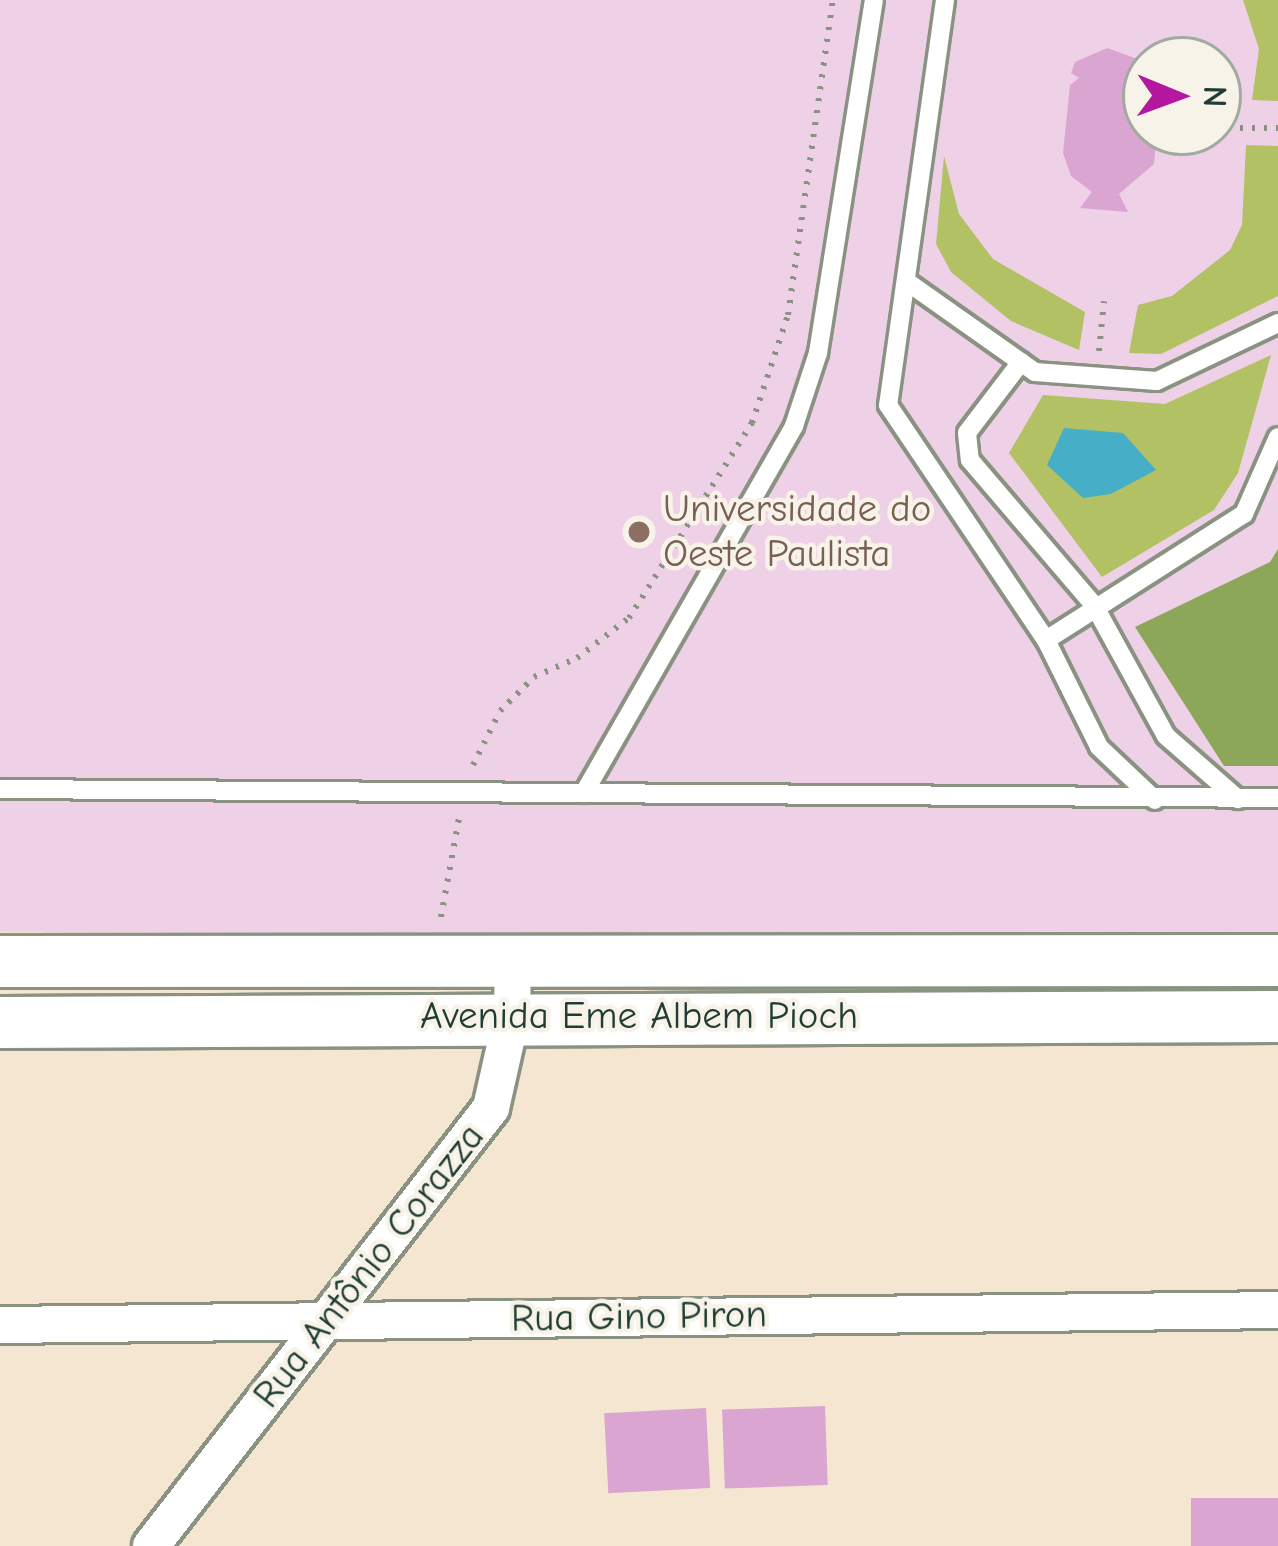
<!DOCTYPE html>
<html>
<head>
<meta charset="utf-8">
<style>
	body { margin:0 }
	#map { position:relative; width:1278px; height:1546px; overflow:hidden; background:#f5e6d1; font-family:"Comic Neue",sans-serif }
	div>[style] { position:absolute }
	[style*='--x'] { left:calc(var(--x)*1px); top:calc(var(--y)*1px); width:calc(var(--w)*1px); rotate:calc(var(--a)*1deg) }
	.built>* { inset:0; background:#eed0e7 }
	.green>* { inset:0; background:#b2c164 }
	.forest>* { inset:0; background:#8da75a }
	.water>* { inset:0; background:#47aec7 }
	.building>* { inset:0; background:#daa6d1; transform-origin:0 0 }
	.path>* { height:6px; margin-top:-3px; transform-origin:0; background:repeating-linear-gradient(90deg,#8a9282 0 3px,transparent 0 12px) }
	.roads { filter:drop-shadow(3px 0 #8a9282) drop-shadow(-3px 0 #8a9282) drop-shadow(0 3px #8a9282) drop-shadow(0 -3px #8a9282) }
	.lane>* { height:18px; margin:-9px; padding:0 9px; transform-origin:9px; border-radius:9px; background:#fff }
	.street>* { height:36px; margin:-18px; padding:0 18px; transform-origin:18px; border-radius:18px; background:#fff }
	.secondary>* { height:51px; margin:-25.5px; padding:0 25.5px; transform-origin:25.5px; border-radius:25.5px; background:#fff }
	.dots>* { width:33px; height:33px; translate:-50% -50%; box-sizing:border-box; border:6px solid #f7f3e8; border-radius:50% }
	span { translate:-50% -50%; white-space:nowrap; text-align:center; line-height:1.15; -webkit-text-stroke:9px #f7f3e8; paint-order:stroke }
	.education-label { font-size:39px; color:#785e54 }
	.left { translate:0 -50%; text-align:left }
	.street-label { font-size:39px; color:#1f3d34 }
	.north { position:absolute; left:1122px; top:36px; width:120px; height:120px; box-sizing:border-box; background:#f7f3e8; border:3px solid #a1aaa0; border-radius:50%; rotate:91deg; font-size:33px; font-weight:700; line-height:48px; text-align:center; color:#1f3d34 }
	.north::after { content:''; display:block; margin:auto; width:42px; height:54px; background:#b5179e; clip-path:polygon(50% 0,100% 100%,50% 72%,0 100%) }
</style>
</head>
<body>
<div id="map">
	<div class="built">
		<i style="clip-path:polygon(evenodd,0 0,1278px 0,1278px 937px,0 932px,0 0,1146px 60px,1218px 60px,1218px 132px,1146px 132px,1146px 60px)"></i>
	</div>
	<div class="green">
		<i style="clip-path:polygon(1243px 0,1278px 0,1278px 101px,1252px 100px,1259px 49px)"></i>
		<i style="clip-path:polygon(1246px 145px,1278px 146px,1278px 296px,1161px 354px,1129px 353px,1138px 305px,1172px 296px,1230px 250px,1242px 225px)"></i>
		<i style="clip-path:polygon(944px 156px,959px 214px,993px 259px,1085px 312px,1079px 350px,1011px 321px,951px 272px,936px 244px)"></i>
		<i style="clip-path:polygon(1271px 355px,1238px 473px,1214px 510px,1102px 577px,1009px 453px,1043px 395px,1165px 404px)"></i>
	</div>
	<div class="forest">
		<i style="clip-path:polygon(1278px 549px,1278px 766px,1224px 766px,1135px 627px,1270px 562px)"></i>
	</div>
	<div class="water">
		<i style="clip-path:polygon(1064px 428px,1123px 433px,1156px 470px,1111px 494px,1083px 498px,1047px 465px)"></i>
	</div>
	<div class="building">
		<i style="clip-path:polygon(1107px 48px,1146px 62px,1146px 132px,1157px 132px,1154px 164px,1119px 194px,1128px 212px,1080px 208px,1092px 192px,1071px 176px,1063px 153px,1070px 85px,1079px 78px,1071px 73px,1075px 62px)"></i>
		<i style="left:825px;top:1406px;width:79px;height:103px;rotate:88deg"></i>
		<i style="left:706px;top:1408px;width:80px;height:102px;rotate:87deg"></i>
		<i style="left:1191px;top:1498px;width:87px;height:48px"></i>
	</div>
	<div class="path">
		<i style="--x:1228;--y:128;--w:50;--a:0"></i>
		<i style="--x:1099;--y:351;--w:50;--a:-84.3"></i>
		<i style="--x:473;--y:765;--w:60;--a:-63.4"></i>
		<i style="--x:500;--y:711;--w:48;--a:-45"></i>
		<i style="--x:534;--y:677;--w:47;--a:-23.8"></i>
		<i style="--x:577;--y:658;--w:66;--a:-37.6"></i>
		<i style="--x:629;--y:618;--w:231;--a:-57.8"></i>
		<i style="--x:752;--y:423;--w:114;--a:-71.6"></i>
		<i style="--x:788;--y:315;--w:318;--a:-81.9"></i>
		<i style="--x:441;--y:917;--w:101;--a:-79.7"></i>
	</div>
	<div class="roads">
		<div class="lane">
			<i style="--x:945;--y:0;--w:409;--a:98"></i>
			<i style="--x:888;--y:405;--w:283;--a:56.1"></i>
			<i style="--x:1046;--y:640;--w:235;--a:-32.5"></i>
			<i style="--x:1244;--y:514;--w:84;--a:-66.2"></i>
			<i style="--x:906;--y:281;--w:158;--a:35.2"></i>
			<i style="--x:1035;--y:372;--w:122;--a:4.2"></i>
			<i style="--x:1157;--y:381;--w:134;--a:-25.6"></i>
			<i style="--x:1021;--y:362;--w:89;--a:127.3"></i>
			<i style="--x:967;--y:433;--w:27;--a:84"></i>
			<i style="--x:970;--y:460;--w:191;--a:49.5"></i>
			<i style="--x:1094;--y:605;--w:149;--a:61.2"></i>
			<i style="--x:1166;--y:736;--w:96;--a:41.2"></i>
			<i style="--x:1046;--y:640;--w:119;--a:63.6"></i>
			<i style="--x:1099;--y:747;--w:77;--a:43.4"></i>
			<i style="--x:0;--y:789;--w:1278;--a:0.4"></i>
			<i style="--x:584;--y:793;--w:423;--a:-60.2"></i>
			<i style="--x:794;--y:426;--w:77;--a:-71.8"></i>
			<i style="--x:818;--y:353;--w:357;--a:-81"></i>
		</div>
		<div class="street">
			<i style="--x:0;--y:1325;--w:1278;--a:-0.67"></i>
			<i style="--x:151;--y:1546;--w:554;--a:-52.18"></i>
			<i style="--x:491;--y:1108;--w:95;--a:-77.3"></i>
			<i style="--x:512;--y:1015;--w:59;--a:-89"></i>
		</div>
		<div class="secondary">
			<i style="--x:0;--y:961;--w:1278;--a:-0.04"></i>
			<i style="--x:0;--y:1022;--w:1278;--a:-0.27"></i>
		</div>
	</div>
	<div class="dots">
		<i style="left:639px;top:532px;background:#8d6e63"></i>
	</div>
	<div class="education-label">
		<span class="left" style="left:663px;top:532px">Universidade do<br>Oeste Paulista</span>
	</div>
	<div class="street-label">
		<span style="left:639px;top:1016px">Avenida Eme Albem Pioch</span>
		<span style="left:369px;top:1266px;rotate:-52deg">Rua Antônio Corazza</span>
		<span style="left:639px;top:1317px;rotate:-1deg">Rua Gino Piron</span>
	</div>
	<div class="north">N</div>
</div>
</body>
</html>
